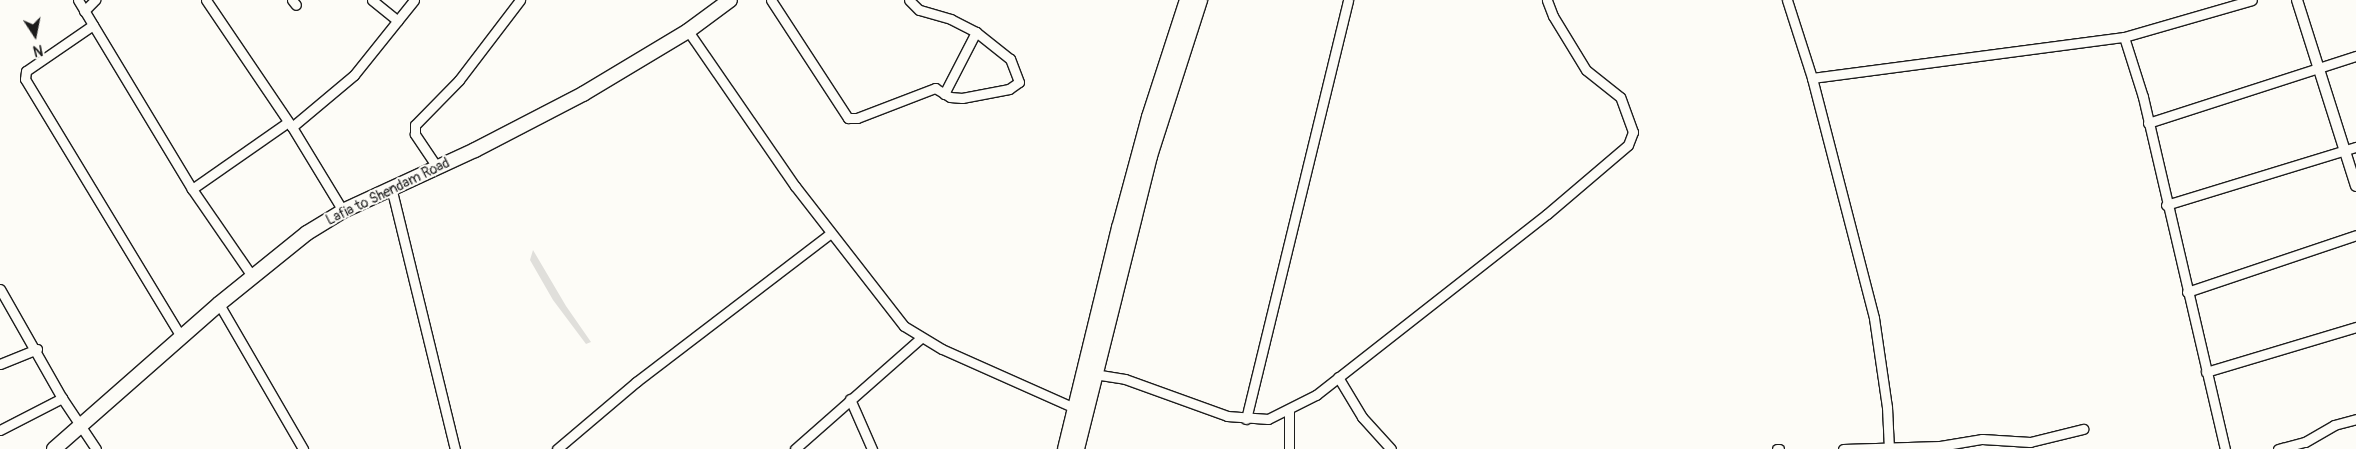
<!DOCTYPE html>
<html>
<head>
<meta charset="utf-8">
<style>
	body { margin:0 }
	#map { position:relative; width:2356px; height:449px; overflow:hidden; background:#fdfcf7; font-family:Pangolin,sans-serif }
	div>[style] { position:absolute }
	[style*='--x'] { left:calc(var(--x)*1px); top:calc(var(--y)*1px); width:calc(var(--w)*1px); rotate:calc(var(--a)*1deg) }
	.green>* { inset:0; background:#e0dfdb }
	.roads { filter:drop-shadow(1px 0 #1c1c1c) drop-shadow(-1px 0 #1c1c1c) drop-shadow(0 1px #1c1c1c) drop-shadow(0 -1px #1c1c1c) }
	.minor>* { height:9px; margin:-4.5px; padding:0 4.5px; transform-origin:4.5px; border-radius:4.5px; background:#fdfcf7 }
	.tertiary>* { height:10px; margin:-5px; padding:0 5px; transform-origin:5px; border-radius:5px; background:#fdfcf7 }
	.primary>* { height:14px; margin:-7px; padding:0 7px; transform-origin:7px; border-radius:7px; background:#fdfcf7 }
	.trunk>* { height:14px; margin:-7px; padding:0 7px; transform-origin:7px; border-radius:7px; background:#fdfcf7 }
	span { translate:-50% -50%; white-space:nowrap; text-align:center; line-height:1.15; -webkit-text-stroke:4px #fdfcf7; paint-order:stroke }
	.street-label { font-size:14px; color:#1c1c1c }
	.north { position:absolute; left:10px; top:10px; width:50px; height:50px; -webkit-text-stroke:4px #fdfcf7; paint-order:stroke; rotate:169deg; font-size:14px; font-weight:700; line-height:20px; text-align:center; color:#1c1c1c }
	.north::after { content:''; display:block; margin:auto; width:18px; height:22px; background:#1c1c1c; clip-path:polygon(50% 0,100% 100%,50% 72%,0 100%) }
</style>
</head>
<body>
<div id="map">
	<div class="green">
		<i style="clip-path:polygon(533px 250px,566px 306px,591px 342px,586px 344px,553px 300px,530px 260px)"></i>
	</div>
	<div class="roads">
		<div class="minor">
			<i style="--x:78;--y:0;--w:221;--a:58.9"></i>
			<i style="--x:192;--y:189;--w:106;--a:55.4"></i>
			<i style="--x:206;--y:0;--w:153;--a:55.9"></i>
			<i style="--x:292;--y:127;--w:98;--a:58.7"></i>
			<i style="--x:292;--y:0;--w:6;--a:51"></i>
			<i style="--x:372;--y:0;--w:33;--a:39"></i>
			<i style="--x:771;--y:0;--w:141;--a:56.9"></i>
			<i style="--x:848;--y:118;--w:9;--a:0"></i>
			<i style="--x:857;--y:118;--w:84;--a:-21"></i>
			<i style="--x:935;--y:88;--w:17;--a:31"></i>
			<i style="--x:950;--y:97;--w:12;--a:5"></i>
			<i style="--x:962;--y:98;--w:48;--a:-10.8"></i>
			<i style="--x:1009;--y:89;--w:12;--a:-35"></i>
			<i style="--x:1019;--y:82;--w:25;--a:-111"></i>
			<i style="--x:1010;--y:59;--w:43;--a:-141.5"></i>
			<i style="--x:976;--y:32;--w:28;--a:-153"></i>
			<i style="--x:951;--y:19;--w:33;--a:-164"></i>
			<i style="--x:919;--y:10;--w:14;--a:-135"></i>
			<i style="--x:1787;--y:0;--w:82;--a:72.2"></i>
			<i style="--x:1812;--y:78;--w:248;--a:75.5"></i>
			<i style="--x:1874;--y:318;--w:90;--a:81.7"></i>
			<i style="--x:1887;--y:407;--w:42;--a:87.3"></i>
			<i style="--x:84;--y:11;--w:16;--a:-45"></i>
			<i style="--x:93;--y:25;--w:81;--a:145.5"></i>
			<i style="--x:26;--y:71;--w:8;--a:97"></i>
			<i style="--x:25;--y:79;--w:301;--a:58.8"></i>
			<i style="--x:688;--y:31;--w:188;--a:55.4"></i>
			<i style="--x:795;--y:186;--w:177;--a:52.1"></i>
			<i style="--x:904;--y:326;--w:44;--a:31.2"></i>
			<i style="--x:942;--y:349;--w:150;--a:24"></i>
			<i style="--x:2124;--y:37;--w:63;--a:72.4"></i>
			<i style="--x:2143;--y:97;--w:361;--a:76.9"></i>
			<i style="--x:1812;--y:78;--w:315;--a:-7.5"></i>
			<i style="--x:2124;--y:37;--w:133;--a:-16.1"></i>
			<i style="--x:944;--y:94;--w:70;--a:-62.7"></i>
			<i style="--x:2148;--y:123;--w:219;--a:-17.9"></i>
			<i style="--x:292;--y:127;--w:81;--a:-40"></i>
			<i style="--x:354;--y:75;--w:96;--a:-51.3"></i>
			<i style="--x:437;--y:167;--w:40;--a:-124"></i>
			<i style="--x:415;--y:134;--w:9;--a:-90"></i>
			<i style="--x:415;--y:125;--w:63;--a:-45.6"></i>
			<i style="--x:459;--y:80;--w:101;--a:-52.7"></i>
			<i style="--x:391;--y:187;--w:270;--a:76.3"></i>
			<i style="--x:192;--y:189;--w:117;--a:-34.9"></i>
			<i style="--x:2166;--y:205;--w:199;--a:-17"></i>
			<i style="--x:0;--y:289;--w:125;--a:60.4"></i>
			<i style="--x:62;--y:398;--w:61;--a:56.3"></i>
			<i style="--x:2187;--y:292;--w:178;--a:-18.6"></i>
			<i style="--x:219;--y:304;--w:168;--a:59.9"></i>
			<i style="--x:0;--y:364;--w:40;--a:-22"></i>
			<i style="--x:2206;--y:372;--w:157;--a:-16.7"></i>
			<i style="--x:1094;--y:374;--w:31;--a:9"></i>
			<i style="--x:1125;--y:379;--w:109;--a:19.9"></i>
			<i style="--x:1227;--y:416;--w:41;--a:4.2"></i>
			<i style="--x:1268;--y:419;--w:54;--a:-26.6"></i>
			<i style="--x:1316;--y:395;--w:293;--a:-38.1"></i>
			<i style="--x:1547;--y:214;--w:106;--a:-40.4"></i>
			<i style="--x:1628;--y:145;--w:14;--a:-69"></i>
			<i style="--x:1633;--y:132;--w:37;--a:-110"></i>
			<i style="--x:1620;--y:97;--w:43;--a:-141.5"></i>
			<i style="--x:1586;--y:70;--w:63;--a:-121.4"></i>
			<i style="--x:1553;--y:16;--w:17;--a:-111"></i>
			<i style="--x:1338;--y:377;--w:47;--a:59"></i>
			<i style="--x:1362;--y:417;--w:43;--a:47.8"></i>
			<i style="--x:850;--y:399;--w:55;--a:66.3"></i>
			<i style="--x:1289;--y:410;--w:39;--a:90"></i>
			<i style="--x:1246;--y:419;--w:431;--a:-76.3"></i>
			<i style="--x:0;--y:430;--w:70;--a:-27.3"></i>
			<i style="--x:557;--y:449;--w:104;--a:-40.3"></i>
			<i style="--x:636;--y:382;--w:245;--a:-37.4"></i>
			<i style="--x:795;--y:449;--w:168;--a:-41.4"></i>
			<i style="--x:1777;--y:449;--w:2;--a:0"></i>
			<i style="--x:1843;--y:449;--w:97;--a:-1.8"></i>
			<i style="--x:1940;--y:446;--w:43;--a:-9.5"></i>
			<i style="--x:1982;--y:439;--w:48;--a:3.6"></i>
			<i style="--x:2030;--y:442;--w:55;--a:-13.8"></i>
			<i style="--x:2278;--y:449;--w:28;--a:-15"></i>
			<i style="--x:2305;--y:442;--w:34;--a:-30"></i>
			<i style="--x:2334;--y:425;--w:23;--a:-15"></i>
		</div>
		<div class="tertiary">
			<i style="--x:2297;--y:0;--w:195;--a:72.4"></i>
		</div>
		<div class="primary">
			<i style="--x:54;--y:449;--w:220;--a:-41.3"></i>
			<i style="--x:219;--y:304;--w:113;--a:-38.9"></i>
			<i style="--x:307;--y:233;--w:42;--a:-31.4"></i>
			<i style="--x:343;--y:211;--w:145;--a:-24.8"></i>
			<i style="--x:475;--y:150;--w:122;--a:-27.4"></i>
			<i style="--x:583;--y:94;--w:122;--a:-31"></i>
			<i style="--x:688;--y:31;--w:52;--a:-36.4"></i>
		</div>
		<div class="trunk">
			<i style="--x:1065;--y:449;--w:228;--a:-76.3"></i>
			<i style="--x:1119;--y:228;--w:115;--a:-74.9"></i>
			<i style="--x:1149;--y:117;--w:123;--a:-72"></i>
			<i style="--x:1077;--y:449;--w:302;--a:-76"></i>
			<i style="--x:1150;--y:156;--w:164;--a:-72.2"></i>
		</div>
	</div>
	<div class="street-label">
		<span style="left:388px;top:192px;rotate:-26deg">Lafia to Shendam Road</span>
	</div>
	<div class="north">N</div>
</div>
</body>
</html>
